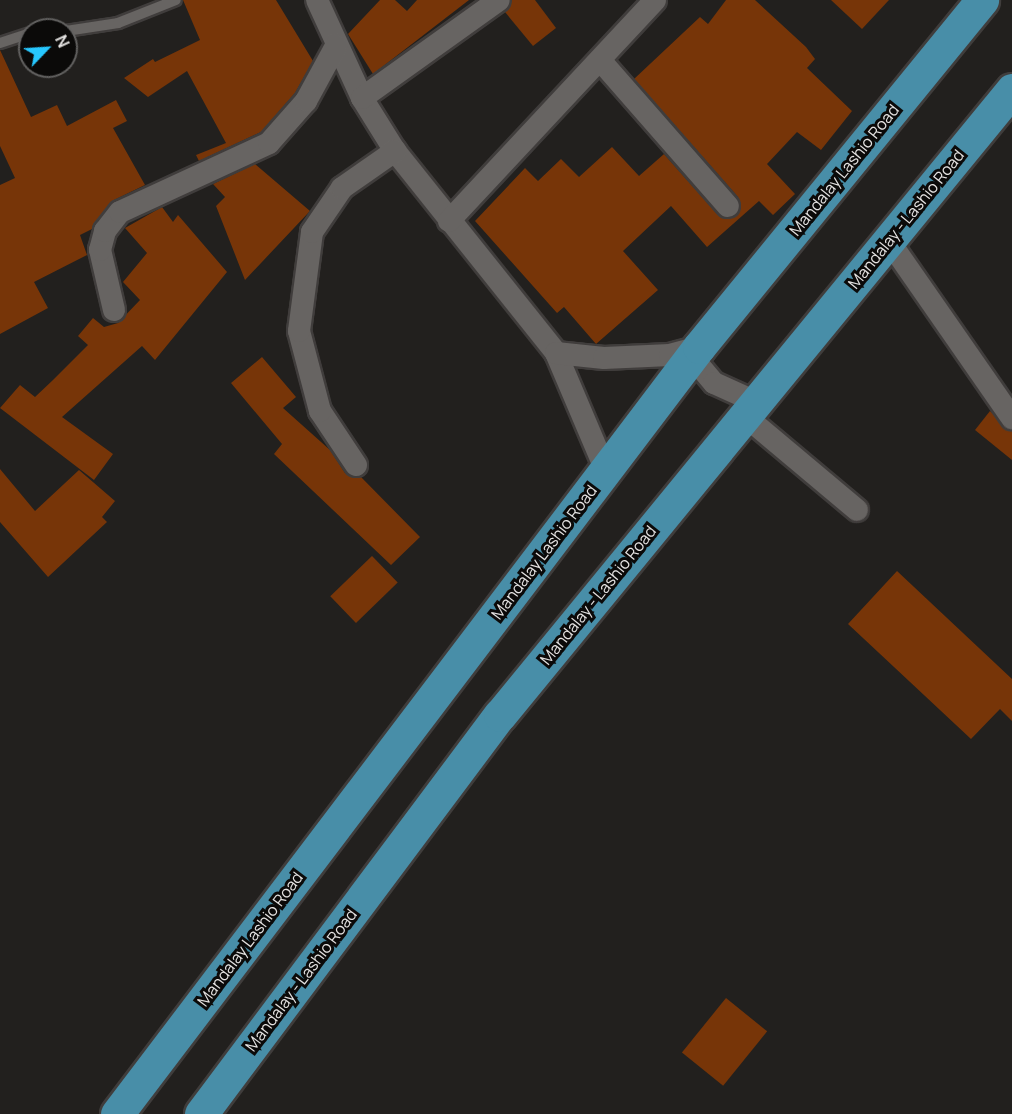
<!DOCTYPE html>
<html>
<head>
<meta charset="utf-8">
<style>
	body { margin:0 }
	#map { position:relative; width:1012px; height:1114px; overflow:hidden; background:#22201e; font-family:Manrope,sans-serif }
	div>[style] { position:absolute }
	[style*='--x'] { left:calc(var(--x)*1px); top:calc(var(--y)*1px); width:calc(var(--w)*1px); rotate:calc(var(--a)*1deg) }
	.building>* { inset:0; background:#773508; transform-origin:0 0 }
	.roads { filter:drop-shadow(2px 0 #403d3c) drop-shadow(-2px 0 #403d3c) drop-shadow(0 2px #403d3c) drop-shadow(0 -2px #403d3c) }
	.service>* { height:10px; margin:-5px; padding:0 5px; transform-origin:5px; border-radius:5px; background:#676462 }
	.minor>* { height:22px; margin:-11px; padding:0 11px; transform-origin:11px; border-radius:11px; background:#676462 }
	.trunk>* { height:33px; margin:-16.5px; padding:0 16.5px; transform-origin:16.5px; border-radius:16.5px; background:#488ea8 }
	span { translate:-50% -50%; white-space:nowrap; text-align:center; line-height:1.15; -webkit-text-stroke:6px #0b0a09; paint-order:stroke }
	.street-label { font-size:16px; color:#e5e3e2 }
	.north { position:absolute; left:18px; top:18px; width:60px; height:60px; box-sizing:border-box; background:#0b0a09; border:2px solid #626160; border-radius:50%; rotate:65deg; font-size:16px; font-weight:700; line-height:24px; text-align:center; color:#e5e3e2 }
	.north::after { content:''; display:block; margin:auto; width:21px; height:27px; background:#27c8ff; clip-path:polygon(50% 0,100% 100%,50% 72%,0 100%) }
</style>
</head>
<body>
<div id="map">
	<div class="building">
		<i style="clip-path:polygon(183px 0,276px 0,313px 61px,295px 93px,261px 132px,199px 161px,196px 155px,226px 143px,187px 71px,148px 97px,124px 78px,153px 59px,155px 62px,200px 40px)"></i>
		<i style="clip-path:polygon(380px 0,395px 0,407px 11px,417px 0,469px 0,373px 74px,348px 34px)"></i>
		<i style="clip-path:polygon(512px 0,535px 0,556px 28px,533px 46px,505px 12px)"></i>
		<i style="clip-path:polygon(726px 0,755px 0,806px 47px,815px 59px,807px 68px,852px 111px,821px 150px,797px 132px,767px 164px,795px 194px,773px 215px,759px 201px,707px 247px,671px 206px,623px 251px,658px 290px,596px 344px,564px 307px,557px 313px,475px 221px,525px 168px,538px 181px,561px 159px,579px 177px,612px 147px,639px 176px,664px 154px,718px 215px,736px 216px,738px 197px,634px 79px,700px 17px,708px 24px)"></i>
		<i style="clip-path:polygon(831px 0,889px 0,862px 29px)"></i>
		<i style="clip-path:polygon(0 50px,31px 117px,57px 105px,67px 126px,116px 100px,127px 121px,113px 128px,145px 185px,114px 200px,92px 229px,80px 235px,87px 255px,34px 282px,48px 308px,0 334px,0 185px,15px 178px,0 146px)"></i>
		<i style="clip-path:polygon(255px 164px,310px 211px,245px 280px,216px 206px,225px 197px,213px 184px)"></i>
		<i style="clip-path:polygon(162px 207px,173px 222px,178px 215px,227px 272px,155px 360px,142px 346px,62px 417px,113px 454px,94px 480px,0 408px,20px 385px,35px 397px,53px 380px,88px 345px,78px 336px,93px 318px,104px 327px,118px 323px,140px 300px,123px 282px,147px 253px,125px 228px)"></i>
		<i style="clip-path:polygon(262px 357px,296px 397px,283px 408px,330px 450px,345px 473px,361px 477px,420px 537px,391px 565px,274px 454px,282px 444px,231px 383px)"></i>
		<i style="clip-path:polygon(990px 411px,1012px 431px,1012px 460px,975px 430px)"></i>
		<i style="clip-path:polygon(0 469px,35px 511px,79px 470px,115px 501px,102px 517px,107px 522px,48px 577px,0 522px)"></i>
		<i style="left:372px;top:556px;width:37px;height:58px;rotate:46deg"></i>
		<i style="clip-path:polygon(897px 571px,1012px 679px,1012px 721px,1000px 709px,971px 739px,848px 624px)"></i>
		<i style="left:726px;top:998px;width:53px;height:70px;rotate:39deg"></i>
	</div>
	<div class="roads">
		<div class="service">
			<i style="--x:66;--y:31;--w:53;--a:-8.7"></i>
			<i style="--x:118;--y:23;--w:62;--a:-21.6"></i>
			<i style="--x:0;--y:43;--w:32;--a:-18"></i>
		</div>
		<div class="minor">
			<i style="--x:317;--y:0;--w:108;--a:65.3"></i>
			<i style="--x:362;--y:98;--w:62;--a:58.1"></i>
			<i style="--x:395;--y:151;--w:258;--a:51.4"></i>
			<i style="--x:556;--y:353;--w:128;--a:67"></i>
			<i style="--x:600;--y:60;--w:194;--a:48.8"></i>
			<i style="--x:362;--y:98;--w:168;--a:-35.6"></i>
			<i style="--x:449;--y:221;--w:302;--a:-47"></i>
			<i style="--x:889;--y:241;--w:216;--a:55.2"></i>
			<i style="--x:114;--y:310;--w:62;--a:-103.1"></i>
			<i style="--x:100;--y:250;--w:20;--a:-75"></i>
			<i style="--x:105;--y:231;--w:24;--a:-52"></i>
			<i style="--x:120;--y:212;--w:164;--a:-24.8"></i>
			<i style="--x:269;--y:143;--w:56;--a:-48.6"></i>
			<i style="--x:306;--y:101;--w:63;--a:-61.4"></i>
			<i style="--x:556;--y:353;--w:48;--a:5.9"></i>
			<i style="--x:604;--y:358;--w:66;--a:-2.6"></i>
			<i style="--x:670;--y:355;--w:30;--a:-15"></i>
			<i style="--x:692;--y:357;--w:34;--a:50"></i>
			<i style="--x:714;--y:383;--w:46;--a:24.3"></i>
			<i style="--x:745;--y:416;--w:146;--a:40"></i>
			<i style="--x:356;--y:465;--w:65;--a:-123.7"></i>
			<i style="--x:320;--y:411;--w:83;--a:-104.7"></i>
			<i style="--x:299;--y:331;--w:100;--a:-82.5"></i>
			<i style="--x:312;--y:232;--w:53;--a:-55.7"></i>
			<i style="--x:342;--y:188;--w:65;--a:-34.9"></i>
		</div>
		<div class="trunk">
			<i style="--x:117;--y:1114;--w:963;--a:-52.81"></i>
			<i style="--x:699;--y:347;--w:448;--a:-50.8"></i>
			<i style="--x:201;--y:1114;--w:499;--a:-53.2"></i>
			<i style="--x:500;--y:715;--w:808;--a:-50.68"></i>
		</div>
	</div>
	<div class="street-label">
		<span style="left:844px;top:170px;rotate:-51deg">Mandalay Lashio Road</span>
		<span style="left:906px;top:219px;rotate:-51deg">Mandalay - Lashio Road</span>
		<span style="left:544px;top:552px;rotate:-53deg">Mandalay Lashio Road</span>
		<span style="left:598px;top:595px;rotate:-51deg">Mandalay - Lashio Road</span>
		<span style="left:250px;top:939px;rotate:-53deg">Mandalay Lashio Road</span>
		<span style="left:301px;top:980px;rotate:-53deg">Mandalay - Lashio Road</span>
	</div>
	<div class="north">N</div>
</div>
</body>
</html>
